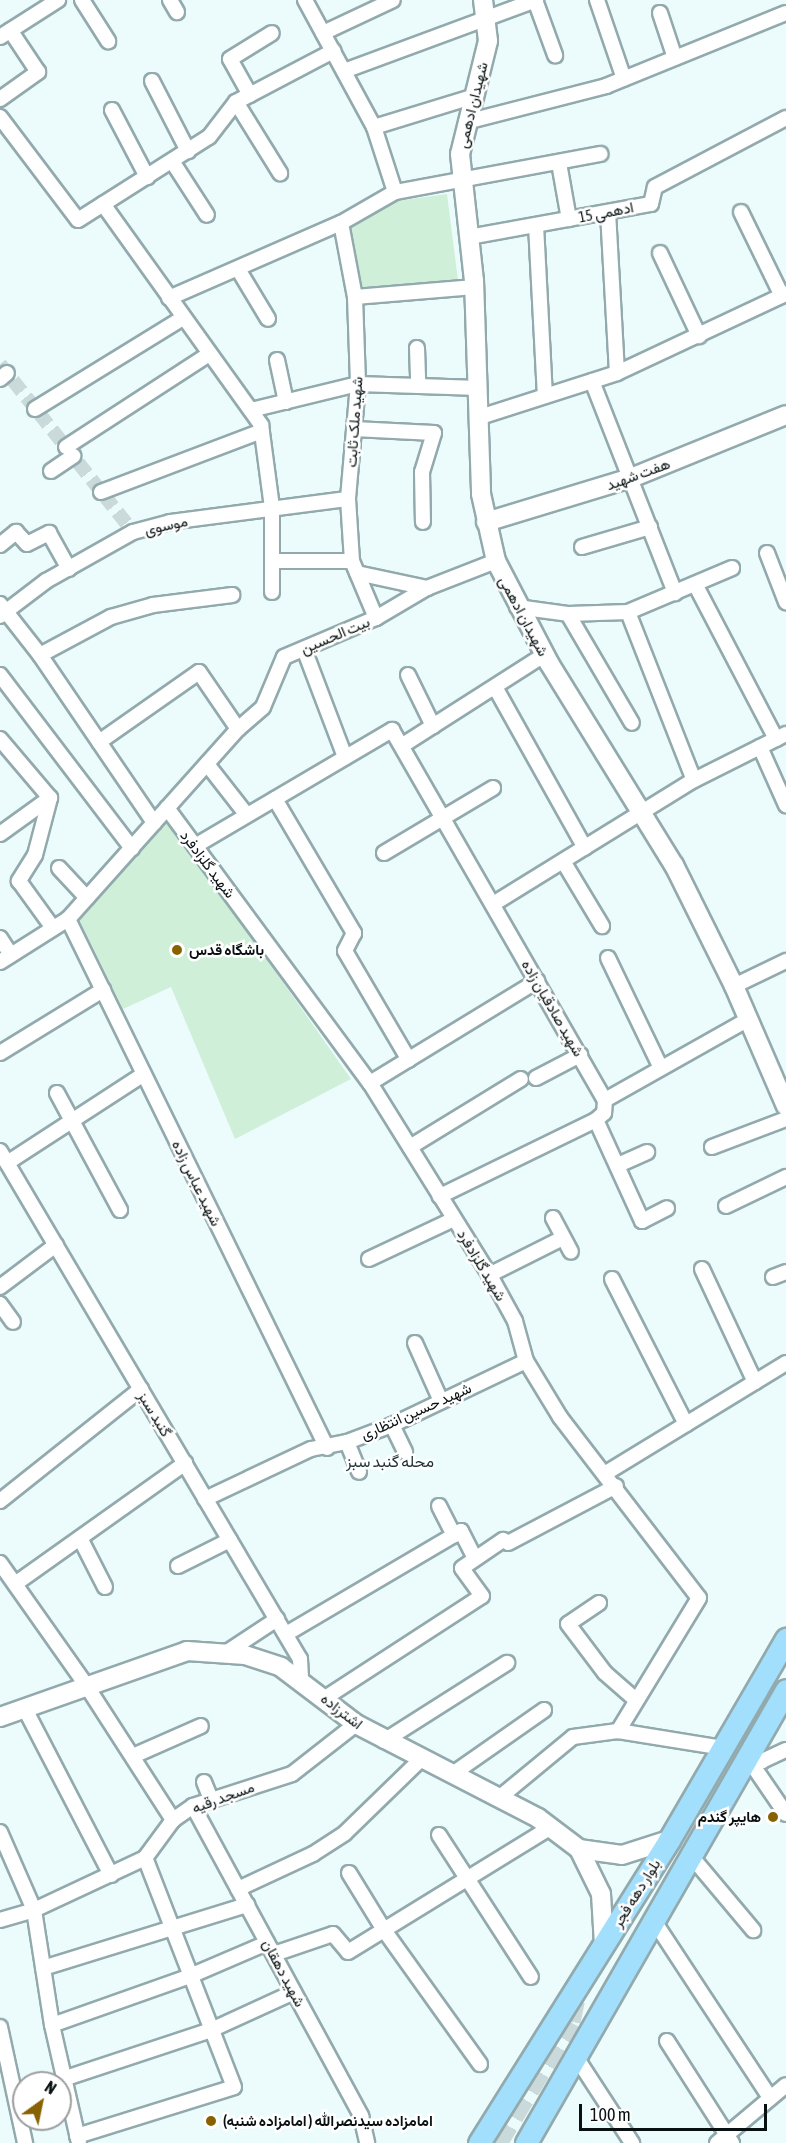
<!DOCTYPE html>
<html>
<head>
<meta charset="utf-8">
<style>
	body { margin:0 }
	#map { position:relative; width:786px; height:2143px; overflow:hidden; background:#ecfcfd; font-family:"Asap Condensed",Vazirmatn,sans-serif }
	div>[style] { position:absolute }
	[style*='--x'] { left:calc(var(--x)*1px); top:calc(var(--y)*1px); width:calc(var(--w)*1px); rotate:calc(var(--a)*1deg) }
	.green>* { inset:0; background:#cfefd9 }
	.street-tunnel>* { height:14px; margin-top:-7px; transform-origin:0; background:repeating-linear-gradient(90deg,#cad9da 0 14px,transparent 0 21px) }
	.primary-tunnel>* { height:21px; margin-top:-10.5px; transform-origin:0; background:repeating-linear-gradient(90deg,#cad9da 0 21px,transparent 0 31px) }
	.roads { filter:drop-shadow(2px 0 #92aaad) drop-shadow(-2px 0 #92aaad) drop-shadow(0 2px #92aaad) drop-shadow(0 -2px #92aaad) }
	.street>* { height:14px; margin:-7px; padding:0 7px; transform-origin:7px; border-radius:7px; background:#fff }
	.secondary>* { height:18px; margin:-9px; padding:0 9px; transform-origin:9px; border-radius:9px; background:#fff }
	.primary>* { height:21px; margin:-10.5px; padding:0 10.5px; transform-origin:10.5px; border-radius:10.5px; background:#a2dffc }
	.dots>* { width:16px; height:16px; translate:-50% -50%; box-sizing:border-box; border:3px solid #fff; border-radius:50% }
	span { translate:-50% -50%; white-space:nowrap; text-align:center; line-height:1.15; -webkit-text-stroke:5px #fff; paint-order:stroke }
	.street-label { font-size:15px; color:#081011 }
	.poi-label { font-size:15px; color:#081011; font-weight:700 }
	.left { translate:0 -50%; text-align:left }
	.right { translate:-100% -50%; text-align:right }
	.neighbourhood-label { font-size:16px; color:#1d3235 }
	.north { position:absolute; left:12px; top:2071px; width:60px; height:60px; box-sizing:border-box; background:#fff; border:2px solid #9c9fa0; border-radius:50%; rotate:33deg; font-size:16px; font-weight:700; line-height:24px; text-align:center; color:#081011 }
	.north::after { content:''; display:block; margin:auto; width:21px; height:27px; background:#896200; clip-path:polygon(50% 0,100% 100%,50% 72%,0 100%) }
	.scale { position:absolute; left:579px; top:2104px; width:188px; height:27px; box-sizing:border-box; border:3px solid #081011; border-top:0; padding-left:8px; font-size:18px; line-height:21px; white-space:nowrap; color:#081011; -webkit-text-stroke:4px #fff; paint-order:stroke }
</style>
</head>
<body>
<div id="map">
	<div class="green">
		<i style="clip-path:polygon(447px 194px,459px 288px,361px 295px,348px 226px,397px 201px)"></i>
		<i style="clip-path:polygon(164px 813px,351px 1079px,235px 1139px,171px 987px,123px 1009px,76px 913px)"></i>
	</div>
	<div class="street-tunnel">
		<i style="--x:0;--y:364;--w:214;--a:51.6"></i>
	</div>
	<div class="primary-tunnel">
		<i style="--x:497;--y:2143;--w:142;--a:-59.1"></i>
		<i style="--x:570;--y:2021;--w:33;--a:-78"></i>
	</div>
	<div class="roads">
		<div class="street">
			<i style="--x:82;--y:0;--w:49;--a:57.6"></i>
			<i style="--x:170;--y:0;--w:14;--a:60"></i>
			<i style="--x:305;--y:0;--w:145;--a:61.5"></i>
			<i style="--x:374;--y:127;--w:68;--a:72.1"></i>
			<i style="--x:535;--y:0;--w:59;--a:70"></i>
			<i style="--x:597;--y:0;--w:83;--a:71.1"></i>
			<i style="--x:660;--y:13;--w:47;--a:71.6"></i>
			<i style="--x:323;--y:33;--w:77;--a:-25.2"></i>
			<i style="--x:0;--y:37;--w:69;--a:-32.5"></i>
			<i style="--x:344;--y:71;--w:205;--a:-20.3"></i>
			<i style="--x:152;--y:81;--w:79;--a:62.8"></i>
			<i style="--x:250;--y:95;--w:41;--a:-119.1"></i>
			<i style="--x:230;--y:59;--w:49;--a:-31.8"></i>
			<i style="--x:0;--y:99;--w:47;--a:-35.4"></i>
			<i style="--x:38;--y:72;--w:50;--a:-123.7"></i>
			<i style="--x:236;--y:102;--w:84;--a:58.2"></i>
			<i style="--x:112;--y:110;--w:76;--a:62.4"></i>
			<i style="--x:0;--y:117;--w:129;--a:52.9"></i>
			<i style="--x:78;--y:220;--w:155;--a:-32.4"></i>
			<i style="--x:209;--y:137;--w:44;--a:-52.4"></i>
			<i style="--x:236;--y:102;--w:110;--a:-27.7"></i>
			<i style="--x:466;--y:122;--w:145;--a:-14.4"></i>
			<i style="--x:606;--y:86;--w:194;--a:-22.1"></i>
			<i style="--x:374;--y:127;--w:106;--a:-17.1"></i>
			<i style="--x:172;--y:161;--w:64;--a:57.1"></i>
			<i style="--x:559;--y:163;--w:57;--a:79.9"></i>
			<i style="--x:103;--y:204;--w:272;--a:54.4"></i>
			<i style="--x:261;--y:425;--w:83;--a:82.4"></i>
			<i style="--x:272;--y:507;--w:85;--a:90"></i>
			<i style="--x:608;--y:212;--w:161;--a:86.8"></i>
			<i style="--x:741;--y:212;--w:93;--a:64"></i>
			<i style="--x:341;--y:223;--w:75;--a:79.3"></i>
			<i style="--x:355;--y:297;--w:87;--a:88"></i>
			<i style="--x:358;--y:384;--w:115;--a:95"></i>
			<i style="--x:348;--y:499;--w:62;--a:86.3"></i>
			<i style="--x:352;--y:561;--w:62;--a:67.2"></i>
			<i style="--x:536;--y:225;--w:171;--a:87"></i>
			<i style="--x:469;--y:237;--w:185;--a:-10.3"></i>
			<i style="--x:651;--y:204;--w:17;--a:-77"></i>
			<i style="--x:655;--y:187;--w:148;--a:-27.8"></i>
			<i style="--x:660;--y:253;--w:92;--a:64.8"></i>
			<i style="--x:238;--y:269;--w:58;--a:59"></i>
			<i style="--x:355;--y:297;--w:120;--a:-4.8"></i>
			<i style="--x:169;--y:298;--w:188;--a:-23.6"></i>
			<i style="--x:341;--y:223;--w:62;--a:-29.9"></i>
			<i style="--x:395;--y:192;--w:209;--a:-10.5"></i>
			<i style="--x:417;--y:348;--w:38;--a:88"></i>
			<i style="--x:277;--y:360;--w:43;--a:77.9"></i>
			<i style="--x:0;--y:379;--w:9;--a:-41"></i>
			<i style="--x:592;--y:381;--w:228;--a:68.6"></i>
			<i style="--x:35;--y:409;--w:174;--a:-31.6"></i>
			<i style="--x:251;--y:410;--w:110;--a:-13.7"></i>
			<i style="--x:358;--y:384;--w:121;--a:1.9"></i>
			<i style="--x:480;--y:417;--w:144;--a:-17.8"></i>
			<i style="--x:617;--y:373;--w:187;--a:-25.1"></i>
			<i style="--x:354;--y:429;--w:80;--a:2.9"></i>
			<i style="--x:434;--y:433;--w:41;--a:107.1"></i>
			<i style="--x:422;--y:472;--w:50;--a:88.9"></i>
			<i style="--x:66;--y:447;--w:171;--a:-33"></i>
			<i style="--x:51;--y:471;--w:27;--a:-34"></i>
			<i style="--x:101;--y:492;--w:172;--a:-20.8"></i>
			<i style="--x:0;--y:545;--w:21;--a:-39"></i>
			<i style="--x:16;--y:532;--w:16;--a:47"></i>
			<i style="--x:27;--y:544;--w:25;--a:-27"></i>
			<i style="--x:49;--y:533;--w:41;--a:60.9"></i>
			<i style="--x:582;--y:547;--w:71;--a:-16.4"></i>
			<i style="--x:767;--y:553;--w:53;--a:68.8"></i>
			<i style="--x:274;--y:561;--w:78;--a:0"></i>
			<i style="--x:357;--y:573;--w:72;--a:12.1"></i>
			<i style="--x:695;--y:584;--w:175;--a:62.4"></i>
			<i style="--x:0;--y:604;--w:65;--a:51.9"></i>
			<i style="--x:40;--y:655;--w:203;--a:55.8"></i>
			<i style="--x:517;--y:607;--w:51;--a:7.8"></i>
			<i style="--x:568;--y:614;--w:60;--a:-1.9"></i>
			<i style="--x:628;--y:612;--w:113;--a:-22.9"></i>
			<i style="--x:628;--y:612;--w:180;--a:68.6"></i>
			<i style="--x:568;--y:614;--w:126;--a:59.6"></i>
			<i style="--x:0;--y:616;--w:58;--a:-37.3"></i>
			<i style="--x:46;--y:581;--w:100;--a:-29.4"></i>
			<i style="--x:133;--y:532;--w:38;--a:-15"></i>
			<i style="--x:170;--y:522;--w:179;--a:-7.4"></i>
			<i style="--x:304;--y:649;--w:116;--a:69.2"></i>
			<i style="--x:40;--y:655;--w:81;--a:-28.2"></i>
			<i style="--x:111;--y:617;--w:44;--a:-15.9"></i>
			<i style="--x:153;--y:605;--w:80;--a:-7.2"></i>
			<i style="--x:0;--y:675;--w:218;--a:52.7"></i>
			<i style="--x:408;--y:675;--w:57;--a:63.9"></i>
			<i style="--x:495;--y:687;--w:184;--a:60.8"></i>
			<i style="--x:0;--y:739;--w:77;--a:49.7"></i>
			<i style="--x:50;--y:798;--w:59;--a:104.7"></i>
			<i style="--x:35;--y:855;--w:31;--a:122"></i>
			<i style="--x:19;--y:881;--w:58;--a:54.1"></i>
			<i style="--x:99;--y:742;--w:122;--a:-35"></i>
			<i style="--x:199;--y:672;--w:69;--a:55.6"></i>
			<i style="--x:403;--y:745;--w:167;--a:-32.6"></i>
			<i style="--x:760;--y:747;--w:64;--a:65.9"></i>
			<i style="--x:207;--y:764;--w:63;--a:52"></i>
			<i style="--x:275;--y:799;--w:156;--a:59.5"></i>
			<i style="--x:354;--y:933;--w:20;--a:117"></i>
			<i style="--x:345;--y:951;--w:126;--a:59.6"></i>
			<i style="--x:167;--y:808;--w:342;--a:53.6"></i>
			<i style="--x:370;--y:1083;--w:231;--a:58.1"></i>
			<i style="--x:492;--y:1279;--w:48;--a:61.3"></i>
			<i style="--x:515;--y:1321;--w:41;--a:74.6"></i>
			<i style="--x:526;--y:1361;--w:66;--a:58.7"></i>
			<i style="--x:560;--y:1417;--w:228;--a:52.5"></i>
			<i style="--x:699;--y:1598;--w:156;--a:121.3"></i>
			<i style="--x:0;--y:834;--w:62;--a:-35.8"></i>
			<i style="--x:195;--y:846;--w:229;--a:-30.5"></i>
			<i style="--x:392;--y:730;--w:427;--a:60.1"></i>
			<i style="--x:605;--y:1100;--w:13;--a:94"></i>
			<i style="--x:604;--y:1113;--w:11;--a:139"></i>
			<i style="--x:596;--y:1120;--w:174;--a:154"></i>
			<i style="--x:384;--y:853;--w:127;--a:-30.8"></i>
			<i style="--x:563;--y:861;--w:76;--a:59"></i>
			<i style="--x:59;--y:868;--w:41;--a:47"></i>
			<i style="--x:493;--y:904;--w:236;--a:-31.7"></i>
			<i style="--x:694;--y:780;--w:103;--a:-26.6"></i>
			<i style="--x:68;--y:919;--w:589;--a:63.91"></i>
			<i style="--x:0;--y:938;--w:20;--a:57"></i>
			<i style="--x:608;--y:958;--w:122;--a:64.3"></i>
			<i style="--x:0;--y:962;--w:80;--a:-32.3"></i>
			<i style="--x:68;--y:919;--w:255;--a:-48.2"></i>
			<i style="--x:238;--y:729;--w:33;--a:-41"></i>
			<i style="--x:263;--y:707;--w:54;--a:-67.2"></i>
			<i style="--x:284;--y:657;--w:100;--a:-23"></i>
			<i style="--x:376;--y:618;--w:59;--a:-30.5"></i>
			<i style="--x:427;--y:588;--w:74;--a:-21.4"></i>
			<i style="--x:734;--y:986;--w:58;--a:-25.7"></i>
			<i style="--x:0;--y:1053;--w:121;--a:-31.5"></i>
			<i style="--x:536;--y:1078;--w:50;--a:-27.6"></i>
			<i style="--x:370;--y:1083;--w:196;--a:-31.4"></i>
			<i style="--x:57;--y:1093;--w:133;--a:61.7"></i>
			<i style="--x:605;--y:1100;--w:165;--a:-29.4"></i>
			<i style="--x:596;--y:1120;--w:111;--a:65.5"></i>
			<i style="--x:642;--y:1221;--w:28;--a:-27"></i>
			<i style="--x:410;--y:1147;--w:130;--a:-31.5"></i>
			<i style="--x:712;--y:1147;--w:79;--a:-20.7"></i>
			<i style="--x:0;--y:1151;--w:590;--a:59.44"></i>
			<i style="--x:300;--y:1659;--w:21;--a:87"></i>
			<i style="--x:7;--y:1163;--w:163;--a:-33"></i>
			<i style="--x:618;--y:1165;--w:32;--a:-24"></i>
			<i style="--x:726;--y:1206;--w:67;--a:-25.8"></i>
			<i style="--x:553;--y:1218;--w:38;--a:62"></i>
			<i style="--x:369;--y:1259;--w:94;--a:-25.2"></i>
			<i style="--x:702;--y:1269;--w:125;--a:64.9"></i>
			<i style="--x:489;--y:1275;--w:83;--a:-26.6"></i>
			<i style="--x:773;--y:1277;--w:14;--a:-21"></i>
			<i style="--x:612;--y:1279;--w:163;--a:63"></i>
			<i style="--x:0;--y:1287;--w:70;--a:-36.9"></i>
			<i style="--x:0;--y:1304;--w:22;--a:54"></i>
			<i style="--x:415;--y:1343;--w:64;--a:65.9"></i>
			<i style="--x:392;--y:1425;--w:30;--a:64"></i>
			<i style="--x:347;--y:1442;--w:32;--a:68"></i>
			<i style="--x:606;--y:1473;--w:211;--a:-31.4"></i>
			<i style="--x:205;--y:1499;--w:117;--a:-25.3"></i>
			<i style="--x:311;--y:1449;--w:37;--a:-11"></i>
			<i style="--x:347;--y:1442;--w:48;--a:-20.7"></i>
			<i style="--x:392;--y:1425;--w:148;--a:-25.5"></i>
			<i style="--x:0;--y:1501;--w:180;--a:-38.5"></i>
			<i style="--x:439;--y:1506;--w:33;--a:63"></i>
			<i style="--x:80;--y:1538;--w:55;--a:63"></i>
			<i style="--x:508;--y:1543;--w:122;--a:-27.8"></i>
			<i style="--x:0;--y:1563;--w:149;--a:54.8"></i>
			<i style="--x:86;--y:1685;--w:161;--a:57.2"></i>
			<i style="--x:178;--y:1566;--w:58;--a:-26.6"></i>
			<i style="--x:15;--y:1584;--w:209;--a:-35.4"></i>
			<i style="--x:599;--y:1603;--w:37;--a:146"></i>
			<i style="--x:568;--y:1624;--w:61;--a:52.9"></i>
			<i style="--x:605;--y:1673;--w:41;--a:41.1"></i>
			<i style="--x:286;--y:1634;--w:203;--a:-30.5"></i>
			<i style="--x:461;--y:1531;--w:31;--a:63"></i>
			<i style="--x:227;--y:1652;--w:60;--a:-33.4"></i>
			<i style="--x:325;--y:1698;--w:187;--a:-33"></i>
			<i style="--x:482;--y:1596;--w:34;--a:-126"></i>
			<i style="--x:462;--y:1568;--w:50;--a:-34.3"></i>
			<i style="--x:25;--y:1709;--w:187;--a:62.6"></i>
			<i style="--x:384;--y:1741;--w:146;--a:-32.4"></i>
			<i style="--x:133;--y:1756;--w:74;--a:-23.8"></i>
			<i style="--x:747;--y:1757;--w:69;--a:55.6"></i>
			<i style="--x:747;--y:1757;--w:16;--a:15"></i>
			<i style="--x:762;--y:1761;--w:26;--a:-25"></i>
			<i style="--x:454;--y:1773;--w:110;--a:-35"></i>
			<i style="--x:204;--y:1782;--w:18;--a:68"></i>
			<i style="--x:499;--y:1798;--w:96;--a:-39.5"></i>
			<i style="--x:573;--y:1737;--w:45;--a:-7.6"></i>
			<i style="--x:618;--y:1731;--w:106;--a:9.2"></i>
			<i style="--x:193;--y:1806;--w:353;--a:61.5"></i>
			<i style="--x:361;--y:2116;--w:28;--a:77"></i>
			<i style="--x:0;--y:1832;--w:85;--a:66.4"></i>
			<i style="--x:34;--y:1910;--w:116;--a:81.1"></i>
			<i style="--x:52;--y:2025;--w:121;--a:77.1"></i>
			<i style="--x:439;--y:1835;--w:169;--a:57.1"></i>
			<i style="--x:691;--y:1856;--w:97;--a:50"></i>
			<i style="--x:349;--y:1873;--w:67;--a:58.4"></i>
			<i style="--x:384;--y:1930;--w:165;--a:54.4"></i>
			<i style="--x:238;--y:1889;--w:83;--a:-25"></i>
			<i style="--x:313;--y:1854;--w:38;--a:-33"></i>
			<i style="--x:345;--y:1833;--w:107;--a:-44.2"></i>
			<i style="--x:0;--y:1920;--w:35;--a:-16"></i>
			<i style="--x:34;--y:1910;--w:123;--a:-25.1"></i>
			<i style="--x:145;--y:1858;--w:47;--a:-53.6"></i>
			<i style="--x:173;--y:1820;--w:24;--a:-35"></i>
			<i style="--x:193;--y:1806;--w:104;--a:-17.9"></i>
			<i style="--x:292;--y:1774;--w:81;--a:-38"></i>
			<i style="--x:654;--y:1921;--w:209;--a:56.7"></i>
			<i style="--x:274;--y:1954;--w:62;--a:-18.7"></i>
			<i style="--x:333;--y:1934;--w:23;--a:50"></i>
			<i style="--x:348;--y:1952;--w:238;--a:-31.6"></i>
			<i style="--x:43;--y:1968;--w:214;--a:-17.2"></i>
			<i style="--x:52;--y:2025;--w:146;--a:-19.5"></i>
			<i style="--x:190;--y:1976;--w:84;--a:-23.2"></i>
			<i style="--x:0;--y:2027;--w:119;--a:77.8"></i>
			<i style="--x:667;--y:2041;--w:121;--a:57.5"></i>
			<i style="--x:576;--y:2057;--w:103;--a:56.9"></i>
			<i style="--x:63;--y:2079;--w:156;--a:-18.3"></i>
			<i style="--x:211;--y:2030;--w:91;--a:-24.6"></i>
			<i style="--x:77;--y:2136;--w:164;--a:-17.3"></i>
			<i style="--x:234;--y:2087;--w:246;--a:-111.2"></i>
			<i style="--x:717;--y:2143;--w:90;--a:-40"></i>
		</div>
		<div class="secondary">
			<i style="--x:483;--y:0;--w:41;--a:83"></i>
			<i style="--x:488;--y:41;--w:116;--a:103.9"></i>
			<i style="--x:460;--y:154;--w:127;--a:83.7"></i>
			<i style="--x:474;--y:280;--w:214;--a:88.1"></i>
			<i style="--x:481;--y:494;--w:69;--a:77.4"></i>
			<i style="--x:496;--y:561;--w:115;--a:62.5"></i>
			<i style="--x:549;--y:663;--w:238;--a:58.3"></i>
			<i style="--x:674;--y:865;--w:135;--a:63.6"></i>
			<i style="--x:734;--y:986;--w:131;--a:66.6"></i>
			<i style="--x:486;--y:522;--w:152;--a:-16.9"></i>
			<i style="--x:631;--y:478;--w:167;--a:-22.1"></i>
			<i style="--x:0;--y:1717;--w:198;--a:-19.4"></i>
			<i style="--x:187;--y:1651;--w:58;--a:3.9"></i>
			<i style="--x:245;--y:1655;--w:38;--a:18"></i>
			<i style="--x:281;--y:1667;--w:94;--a:37.2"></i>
			<i style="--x:356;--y:1724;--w:205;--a:27.3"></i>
			<i style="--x:538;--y:1818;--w:51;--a:37.1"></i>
			<i style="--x:579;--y:1849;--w:43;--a:7.9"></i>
			<i style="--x:622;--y:1855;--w:49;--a:-17.7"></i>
			<i style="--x:579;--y:1849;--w:50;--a:63.9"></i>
			<i style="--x:601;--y:1894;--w:50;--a:86.6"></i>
		</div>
		<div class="primary">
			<i style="--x:479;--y:2143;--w:358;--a:-57.9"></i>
			<i style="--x:669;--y:1840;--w:233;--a:-59.8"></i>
			<i style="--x:526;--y:2143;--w:522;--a:-60.15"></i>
		</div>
	</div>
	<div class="dots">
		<i style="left:177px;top:950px;background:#896200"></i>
		<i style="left:773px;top:1817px;background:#896200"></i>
		<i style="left:211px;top:2121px;background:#896200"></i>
	</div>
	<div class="street-label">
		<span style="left:472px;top:105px;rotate:-76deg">شهیدان ادهمی</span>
		<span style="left:606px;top:212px;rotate:-11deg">ادهمی 15</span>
		<span style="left:354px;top:422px;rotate:-86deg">شهید ملک ثابت</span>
		<span style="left:638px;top:474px;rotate:-20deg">هفت شهید</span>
		<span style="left:166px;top:525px;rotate:-12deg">موسوی</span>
		<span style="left:524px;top:616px;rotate:62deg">شهیدان ادهمی</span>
		<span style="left:335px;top:635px;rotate:-23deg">بیت الحسین</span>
		<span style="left:208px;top:864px;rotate:53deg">شهید گلزادفرد</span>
		<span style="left:553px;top:1008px;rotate:60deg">شهید صادقیان زاده</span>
		<span style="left:197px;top:1183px;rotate:64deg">شهید عباس زاده</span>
		<span style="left:482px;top:1265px;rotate:59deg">شهید گلزادفرد</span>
		<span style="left:416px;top:1411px;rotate:-24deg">شهید حسین انتظاری</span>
		<span style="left:155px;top:1414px;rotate:59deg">گنبد سبز</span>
		<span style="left:342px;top:1711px;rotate:38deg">اشترزاده</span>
		<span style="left:223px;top:1797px;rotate:-20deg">مسجد رقیه</span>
		<span style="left:636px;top:1893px;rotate:-58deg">بلوار دهه فجر</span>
		<span style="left:284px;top:1973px;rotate:62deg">شهید دهقان</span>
	</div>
	<div class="poi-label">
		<span class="left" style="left:189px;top:950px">باشگاه قدس</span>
		<span class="right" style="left:761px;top:1817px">هایپر گندم</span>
		<span class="left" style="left:223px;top:2121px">امامزاده سیدنصرالله ( امامزاده شنبه)</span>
	</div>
	<div class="neighbourhood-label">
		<span style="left:390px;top:1461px">محله گنبد سبز</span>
	</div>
	<div class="north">N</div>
	<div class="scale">100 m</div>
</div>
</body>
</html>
